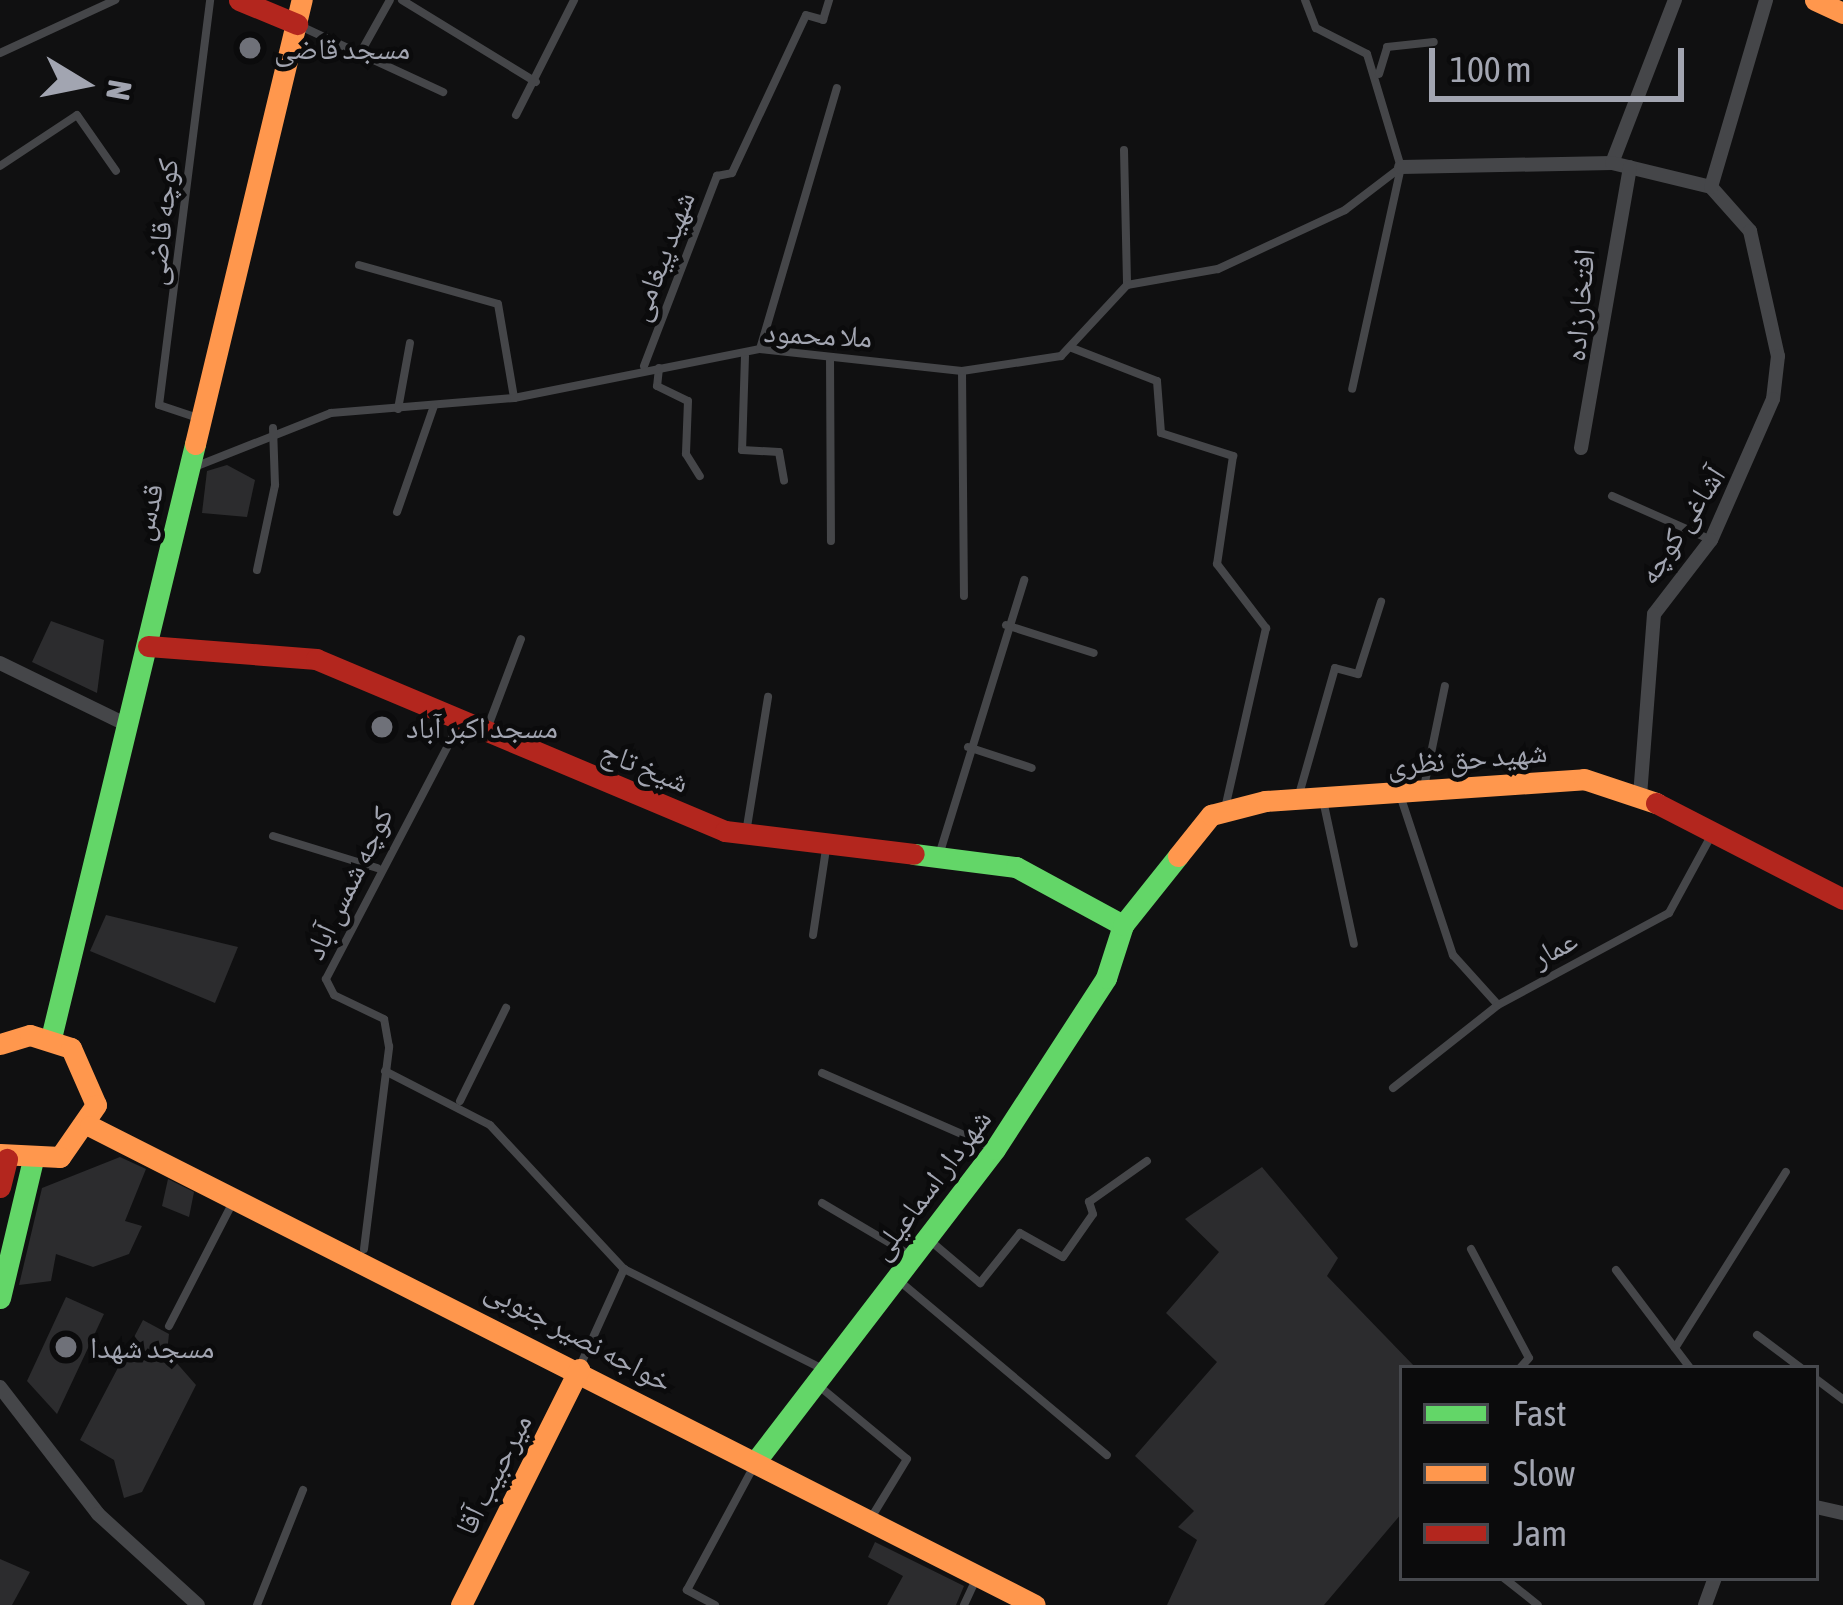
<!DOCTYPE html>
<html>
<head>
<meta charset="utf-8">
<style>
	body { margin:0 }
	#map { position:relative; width:1843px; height:1605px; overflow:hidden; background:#101011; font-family:"Asap Condensed","Noto Naskh Arabic",sans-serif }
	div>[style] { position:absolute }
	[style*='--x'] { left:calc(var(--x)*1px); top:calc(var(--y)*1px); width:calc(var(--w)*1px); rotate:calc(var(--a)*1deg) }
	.building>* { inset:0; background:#2c2c2e }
	.lane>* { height:8px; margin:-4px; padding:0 4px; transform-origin:4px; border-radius:4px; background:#454649 }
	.street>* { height:14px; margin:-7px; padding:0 7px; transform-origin:7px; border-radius:7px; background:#454649 }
	.fast>* { height:21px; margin:-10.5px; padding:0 10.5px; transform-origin:10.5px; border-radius:10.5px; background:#63d668 }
	.slow>* { height:21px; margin:-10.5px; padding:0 10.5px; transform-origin:10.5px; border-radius:10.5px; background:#ff974d }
	.jam>* { height:21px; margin:-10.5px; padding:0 10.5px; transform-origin:10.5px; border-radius:10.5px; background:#b3261e }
	.dots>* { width:33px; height:33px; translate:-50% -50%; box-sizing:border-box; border:6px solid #0b0b0c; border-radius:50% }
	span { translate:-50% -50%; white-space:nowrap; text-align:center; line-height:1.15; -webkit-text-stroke:9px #0b0b0c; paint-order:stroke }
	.poi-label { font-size:30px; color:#a2a5b1 }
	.left { translate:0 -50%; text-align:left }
	.street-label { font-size:30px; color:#a2a5b1 }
	.legend { position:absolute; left:1399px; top:1365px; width:420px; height:216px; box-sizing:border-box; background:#0b0b0c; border:3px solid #47494e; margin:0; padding:15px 21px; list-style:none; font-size:36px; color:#a2a5b1 }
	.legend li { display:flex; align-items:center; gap:24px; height:60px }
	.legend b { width:60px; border:3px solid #47494e }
	.north { position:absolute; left:24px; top:24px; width:120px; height:120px; -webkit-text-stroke:9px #0b0b0c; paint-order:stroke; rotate:100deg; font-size:33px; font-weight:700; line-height:48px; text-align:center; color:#a2a5b1 }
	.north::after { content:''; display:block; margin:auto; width:42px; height:54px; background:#a2a5b1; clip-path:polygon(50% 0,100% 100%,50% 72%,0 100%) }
	.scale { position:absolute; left:1429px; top:48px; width:255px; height:54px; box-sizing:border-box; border:6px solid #a2a5b1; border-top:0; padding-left:15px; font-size:36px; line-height:42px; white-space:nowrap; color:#a2a5b1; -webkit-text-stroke:9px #0b0b0c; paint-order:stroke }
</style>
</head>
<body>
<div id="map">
	<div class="building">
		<i style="clip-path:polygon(227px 465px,255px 480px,247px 517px,202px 513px,207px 471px)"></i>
		<i style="clip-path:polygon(51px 621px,104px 640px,97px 693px,32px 662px)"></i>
		<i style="clip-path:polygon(106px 915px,238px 947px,215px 1003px,90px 951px)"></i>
		<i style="clip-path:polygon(120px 1157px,146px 1169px,125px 1221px,142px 1226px,129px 1254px,93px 1267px,56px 1254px,51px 1281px,19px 1285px,42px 1188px)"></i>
		<i style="clip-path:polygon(1262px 1167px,1338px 1258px,1327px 1276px,1416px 1368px,1402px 1368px,1402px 1513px,1324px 1605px,1167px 1605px,1197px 1540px,1178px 1527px,1194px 1511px,1135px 1456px,1217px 1362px,1166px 1313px,1219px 1252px,1185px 1219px)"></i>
		<i style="clip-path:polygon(168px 1179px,194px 1192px,189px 1217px,162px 1206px)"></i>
		<i style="clip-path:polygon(66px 1297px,104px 1314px,57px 1414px,27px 1381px)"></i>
		<i style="clip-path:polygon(143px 1320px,169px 1334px,167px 1352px,196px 1385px,142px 1492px,124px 1498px,114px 1460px,80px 1440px)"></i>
		<i style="clip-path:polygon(875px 1542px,964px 1586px,956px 1605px,887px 1605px,903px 1576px,868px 1557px)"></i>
		<i style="clip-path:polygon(0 1559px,30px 1572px,12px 1605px,0 1605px)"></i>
	</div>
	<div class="lane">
		<i style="--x:402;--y:0;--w:157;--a:31.5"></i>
		<i style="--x:1305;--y:0;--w:30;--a:69"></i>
		<i style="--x:1316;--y:28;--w:57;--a:27"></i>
		<i style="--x:1367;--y:54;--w:118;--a:73.3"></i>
		<i style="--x:1401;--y:167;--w:227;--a:102.4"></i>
		<i style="--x:298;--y:25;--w:160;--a:24.8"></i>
		<i style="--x:362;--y:50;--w:57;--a:-60.8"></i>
		<i style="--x:0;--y:53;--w:127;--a:-24.7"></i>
		<i style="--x:1379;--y:74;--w:28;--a:-73"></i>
		<i style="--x:1387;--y:47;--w:47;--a:-6.1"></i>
		<i style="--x:516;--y:115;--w:129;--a:-63.2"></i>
		<i style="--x:1124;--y:150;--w:135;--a:88.7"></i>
		<i style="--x:0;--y:166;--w:92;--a:-33.5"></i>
		<i style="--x:77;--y:115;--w:68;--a:55.1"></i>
		<i style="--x:359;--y:265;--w:144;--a:15.7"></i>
		<i style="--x:498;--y:304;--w:95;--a:80.3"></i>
		<i style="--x:1072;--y:348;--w:91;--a:21.2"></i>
		<i style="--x:1157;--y:381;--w:52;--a:85.6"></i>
		<i style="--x:1161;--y:433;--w:76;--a:17.7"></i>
		<i style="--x:1233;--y:456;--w:109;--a:98.4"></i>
		<i style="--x:1217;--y:564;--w:81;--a:52.6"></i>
		<i style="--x:1266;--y:628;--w:185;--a:102.8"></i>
		<i style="--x:760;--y:349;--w:272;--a:-73.6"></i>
		<i style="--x:745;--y:356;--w:94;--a:91.8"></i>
		<i style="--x:742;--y:450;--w:37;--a:3"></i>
		<i style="--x:779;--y:452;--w:29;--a:80"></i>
		<i style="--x:830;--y:357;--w:184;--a:89.7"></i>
		<i style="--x:644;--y:366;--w:204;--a:-69"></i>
		<i style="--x:717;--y:176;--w:15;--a:-11"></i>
		<i style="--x:732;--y:173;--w:174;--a:-64.9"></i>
		<i style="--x:806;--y:15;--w:18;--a:16"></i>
		<i style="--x:823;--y:20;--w:21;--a:-73"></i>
		<i style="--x:659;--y:368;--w:18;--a:96"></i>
		<i style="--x:657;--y:386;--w:34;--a:26"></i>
		<i style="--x:688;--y:401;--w:53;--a:92.2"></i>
		<i style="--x:686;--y:454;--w:26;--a:58"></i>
		<i style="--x:962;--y:371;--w:225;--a:89.5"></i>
		<i style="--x:398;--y:409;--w:67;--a:-79.7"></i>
		<i style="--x:198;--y:418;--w:41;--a:-161.6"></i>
		<i style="--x:159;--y:405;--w:408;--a:-82.8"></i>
		<i style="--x:197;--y:466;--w:144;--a:-21.6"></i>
		<i style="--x:331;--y:413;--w:184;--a:-4.7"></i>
		<i style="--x:514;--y:398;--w:251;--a:-11.3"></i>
		<i style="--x:760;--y:349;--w:203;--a:6.2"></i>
		<i style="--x:962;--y:371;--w:100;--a:-8.6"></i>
		<i style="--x:1061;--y:356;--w:97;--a:-47.1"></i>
		<i style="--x:1127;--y:285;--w:92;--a:-10"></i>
		<i style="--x:1218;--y:269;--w:140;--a:-24.9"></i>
		<i style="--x:1345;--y:210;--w:69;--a:-37.4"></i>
		<i style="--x:1612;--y:496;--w:106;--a:23.9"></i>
		<i style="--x:397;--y:512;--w:112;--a:-70.8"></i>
		<i style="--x:257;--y:570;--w:87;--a:-78"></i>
		<i style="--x:275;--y:485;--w:57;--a:-92"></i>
		<i style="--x:1006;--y:625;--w:92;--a:17.7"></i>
		<i style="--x:487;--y:729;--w:96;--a:-69.3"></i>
		<i style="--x:968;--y:747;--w:67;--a:18.2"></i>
		<i style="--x:1424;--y:787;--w:103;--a:-78.3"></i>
		<i style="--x:1400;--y:795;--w:169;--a:71.7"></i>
		<i style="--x:1453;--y:955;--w:67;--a:48"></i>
		<i style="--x:1298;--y:798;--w:135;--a:-74.1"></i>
		<i style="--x:1335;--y:668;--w:24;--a:15"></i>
		<i style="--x:1358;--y:674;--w:76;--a:-72.3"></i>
		<i style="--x:1323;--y:800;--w:147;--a:77.9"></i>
		<i style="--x:746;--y:833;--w:138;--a:-80.8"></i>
		<i style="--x:273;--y:836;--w:109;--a:17.1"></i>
		<i style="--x:940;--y:852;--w:285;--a:-72.8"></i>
		<i style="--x:813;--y:935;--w:87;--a:-81.4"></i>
		<i style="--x:385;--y:1071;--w:118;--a:27.2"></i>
		<i style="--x:490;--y:1125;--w:197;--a:47.1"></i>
		<i style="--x:624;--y:1269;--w:220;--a:26.7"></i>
		<i style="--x:822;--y:1073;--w:188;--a:23.6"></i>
		<i style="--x:1393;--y:1088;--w:134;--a:-38.3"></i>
		<i style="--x:1498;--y:1005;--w:194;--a:-28.3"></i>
		<i style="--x:1669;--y:913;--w:90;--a:-61.4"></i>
		<i style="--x:460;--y:1101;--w:104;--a:-63.7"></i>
		<i style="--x:822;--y:1203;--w:102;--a:30.6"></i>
		<i style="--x:927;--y:1238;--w:70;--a:40.3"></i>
		<i style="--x:980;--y:1283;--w:64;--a:-51.3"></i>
		<i style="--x:1020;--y:1233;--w:49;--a:29.2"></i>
		<i style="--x:1063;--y:1257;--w:52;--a:-55.1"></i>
		<i style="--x:1093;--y:1214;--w:13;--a:-108"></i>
		<i style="--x:1089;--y:1202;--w:71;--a:-35.3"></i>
		<i style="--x:364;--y:1249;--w:204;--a:-82.9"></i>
		<i style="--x:389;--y:1047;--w:28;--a:-100"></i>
		<i style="--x:384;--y:1019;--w:55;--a:-154.4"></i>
		<i style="--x:334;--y:995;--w:18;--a:-117"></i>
		<i style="--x:326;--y:979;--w:287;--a:-62.4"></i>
		<i style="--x:1471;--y:1249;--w:123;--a:62"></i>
		<i style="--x:1529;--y:1358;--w:13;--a:132"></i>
		<i style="--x:1616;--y:1270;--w:123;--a:52.9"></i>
		<i style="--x:897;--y:1279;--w:274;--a:40"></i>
		<i style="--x:169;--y:1326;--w:142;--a:-62.7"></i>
		<i style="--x:1757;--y:1335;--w:55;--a:36.9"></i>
		<i style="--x:1675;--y:1348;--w:208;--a:-57.8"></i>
		<i style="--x:580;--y:1366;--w:107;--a:-65.6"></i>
		<i style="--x:1816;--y:1379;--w:34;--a:37"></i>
		<i style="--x:819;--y:1386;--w:114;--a:39.7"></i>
		<i style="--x:907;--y:1459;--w:69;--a:121.4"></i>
		<i style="--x:1504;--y:1578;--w:43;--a:38.5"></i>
		<i style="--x:257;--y:1605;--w:124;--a:-68.2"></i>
		<i style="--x:715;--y:1605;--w:32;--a:-152"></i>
		<i style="--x:687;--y:1590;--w:143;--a:-61.6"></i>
		<i style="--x:964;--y:1605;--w:31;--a:-65"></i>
	</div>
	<div class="street">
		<i style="--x:1612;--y:163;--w:175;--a:-68.9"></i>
		<i style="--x:1401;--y:167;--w:211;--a:-1.1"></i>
		<i style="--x:1612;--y:163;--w:102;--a:13.6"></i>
		<i style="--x:1711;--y:187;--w:59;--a:48.4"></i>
		<i style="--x:1750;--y:231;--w:128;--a:77.4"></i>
		<i style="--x:1778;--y:356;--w:43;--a:96.6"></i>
		<i style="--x:1773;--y:399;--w:154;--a:113.7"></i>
		<i style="--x:1711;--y:540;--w:93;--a:127.6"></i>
		<i style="--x:1654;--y:614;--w:182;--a:94.4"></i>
		<i style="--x:1711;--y:187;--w:195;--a:-73.6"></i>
		<i style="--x:1581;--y:448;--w:285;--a:-80.1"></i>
		<i style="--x:0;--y:663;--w:141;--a:26"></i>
		<i style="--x:0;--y:1387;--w:160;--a:52.3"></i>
		<i style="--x:98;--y:1514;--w:135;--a:42.3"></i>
		<i style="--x:1816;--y:1507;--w:28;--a:13"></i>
		<i style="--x:1705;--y:1605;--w:29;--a:-70"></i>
	</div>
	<div class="fast">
		<i style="--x:914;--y:854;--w:103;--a:7.3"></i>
		<i style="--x:1016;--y:867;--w:122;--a:28.5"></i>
		<i style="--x:51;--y:1038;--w:611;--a:-76.37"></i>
		<i style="--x:0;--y:1298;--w:138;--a:-76.6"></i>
		<i style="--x:755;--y:1462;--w:394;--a:-52.5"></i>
		<i style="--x:995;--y:1149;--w:204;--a:-57"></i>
		<i style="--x:1106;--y:978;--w:56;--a:-72.2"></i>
		<i style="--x:1123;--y:925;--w:88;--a:-51.4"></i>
	</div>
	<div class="slow">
		<i style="--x:1815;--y:0;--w:31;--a:25"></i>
		<i style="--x:195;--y:444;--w:457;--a:-76.5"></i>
		<i style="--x:1178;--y:856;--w:53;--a:-51.2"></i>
		<i style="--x:1211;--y:815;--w:56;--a:-14.5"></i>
		<i style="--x:1265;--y:801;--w:320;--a:-3.9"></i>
		<i style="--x:1584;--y:779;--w:76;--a:18.4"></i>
		<i style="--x:0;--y:1044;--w:31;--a:-17"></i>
		<i style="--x:30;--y:1035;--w:43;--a:17.6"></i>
		<i style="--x:71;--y:1048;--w:62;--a:66.3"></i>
		<i style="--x:96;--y:1105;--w:63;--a:124.7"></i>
		<i style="--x:60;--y:1157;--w:60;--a:-177.1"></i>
		<i style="--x:90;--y:1126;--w:1059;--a:26.88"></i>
		<i style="--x:461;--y:1605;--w:264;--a:-63.4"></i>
	</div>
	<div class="jam">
		<i style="--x:239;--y:0;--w:63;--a:22.5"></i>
		<i style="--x:148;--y:646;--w:169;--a:4.4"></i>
		<i style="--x:316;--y:659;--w:444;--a:22.8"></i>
		<i style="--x:725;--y:831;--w:190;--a:6.9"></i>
		<i style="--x:1656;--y:803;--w:210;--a:27.2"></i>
		<i style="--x:0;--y:1187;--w:29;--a:-76"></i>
	</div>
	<div class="dots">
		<i style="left:250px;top:48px;background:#6f7179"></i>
		<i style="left:382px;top:727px;background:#6f7179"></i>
		<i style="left:66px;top:1347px;background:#6f7179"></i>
	</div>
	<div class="poi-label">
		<span class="left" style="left:274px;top:48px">مسجد قاضی</span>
		<span class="left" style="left:406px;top:727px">مسجد اکبر آباد</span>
		<span class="left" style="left:90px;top:1347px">مسجد شهدا</span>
	</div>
	<div class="street-label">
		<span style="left:161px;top:222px;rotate:-84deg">کوچه قاضی</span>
		<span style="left:661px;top:256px;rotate:-69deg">شهید پیغامی</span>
		<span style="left:1579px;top:305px;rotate:-85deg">افتخارزاده</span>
		<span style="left:818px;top:334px;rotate:3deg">ملا محمود</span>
		<span style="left:147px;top:512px;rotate:-77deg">قدس</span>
		<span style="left:1681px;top:525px;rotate:-57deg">آشاغی کوچه</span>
		<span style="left:1467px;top:758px;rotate:-5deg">شهید حق نظری</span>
		<span style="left:645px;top:766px;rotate:22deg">شیخ تاج</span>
		<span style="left:348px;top:883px;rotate:-64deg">کوچه شمس آباد</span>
		<span style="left:1554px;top:948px;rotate:-28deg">عمار</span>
		<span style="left:930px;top:1184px;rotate:-53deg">شهردار اسماعیلی</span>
		<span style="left:579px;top:1335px;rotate:28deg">خواجه نصیر جنوبی</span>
		<span style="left:493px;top:1474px;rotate:-63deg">میرحبیب آقا</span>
	</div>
	<ul class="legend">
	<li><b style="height:15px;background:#63d668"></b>Fast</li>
	<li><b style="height:15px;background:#ff974d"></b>Slow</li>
	<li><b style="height:15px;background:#b3261e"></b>Jam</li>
	</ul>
	<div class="north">N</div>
	<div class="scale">100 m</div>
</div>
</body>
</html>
